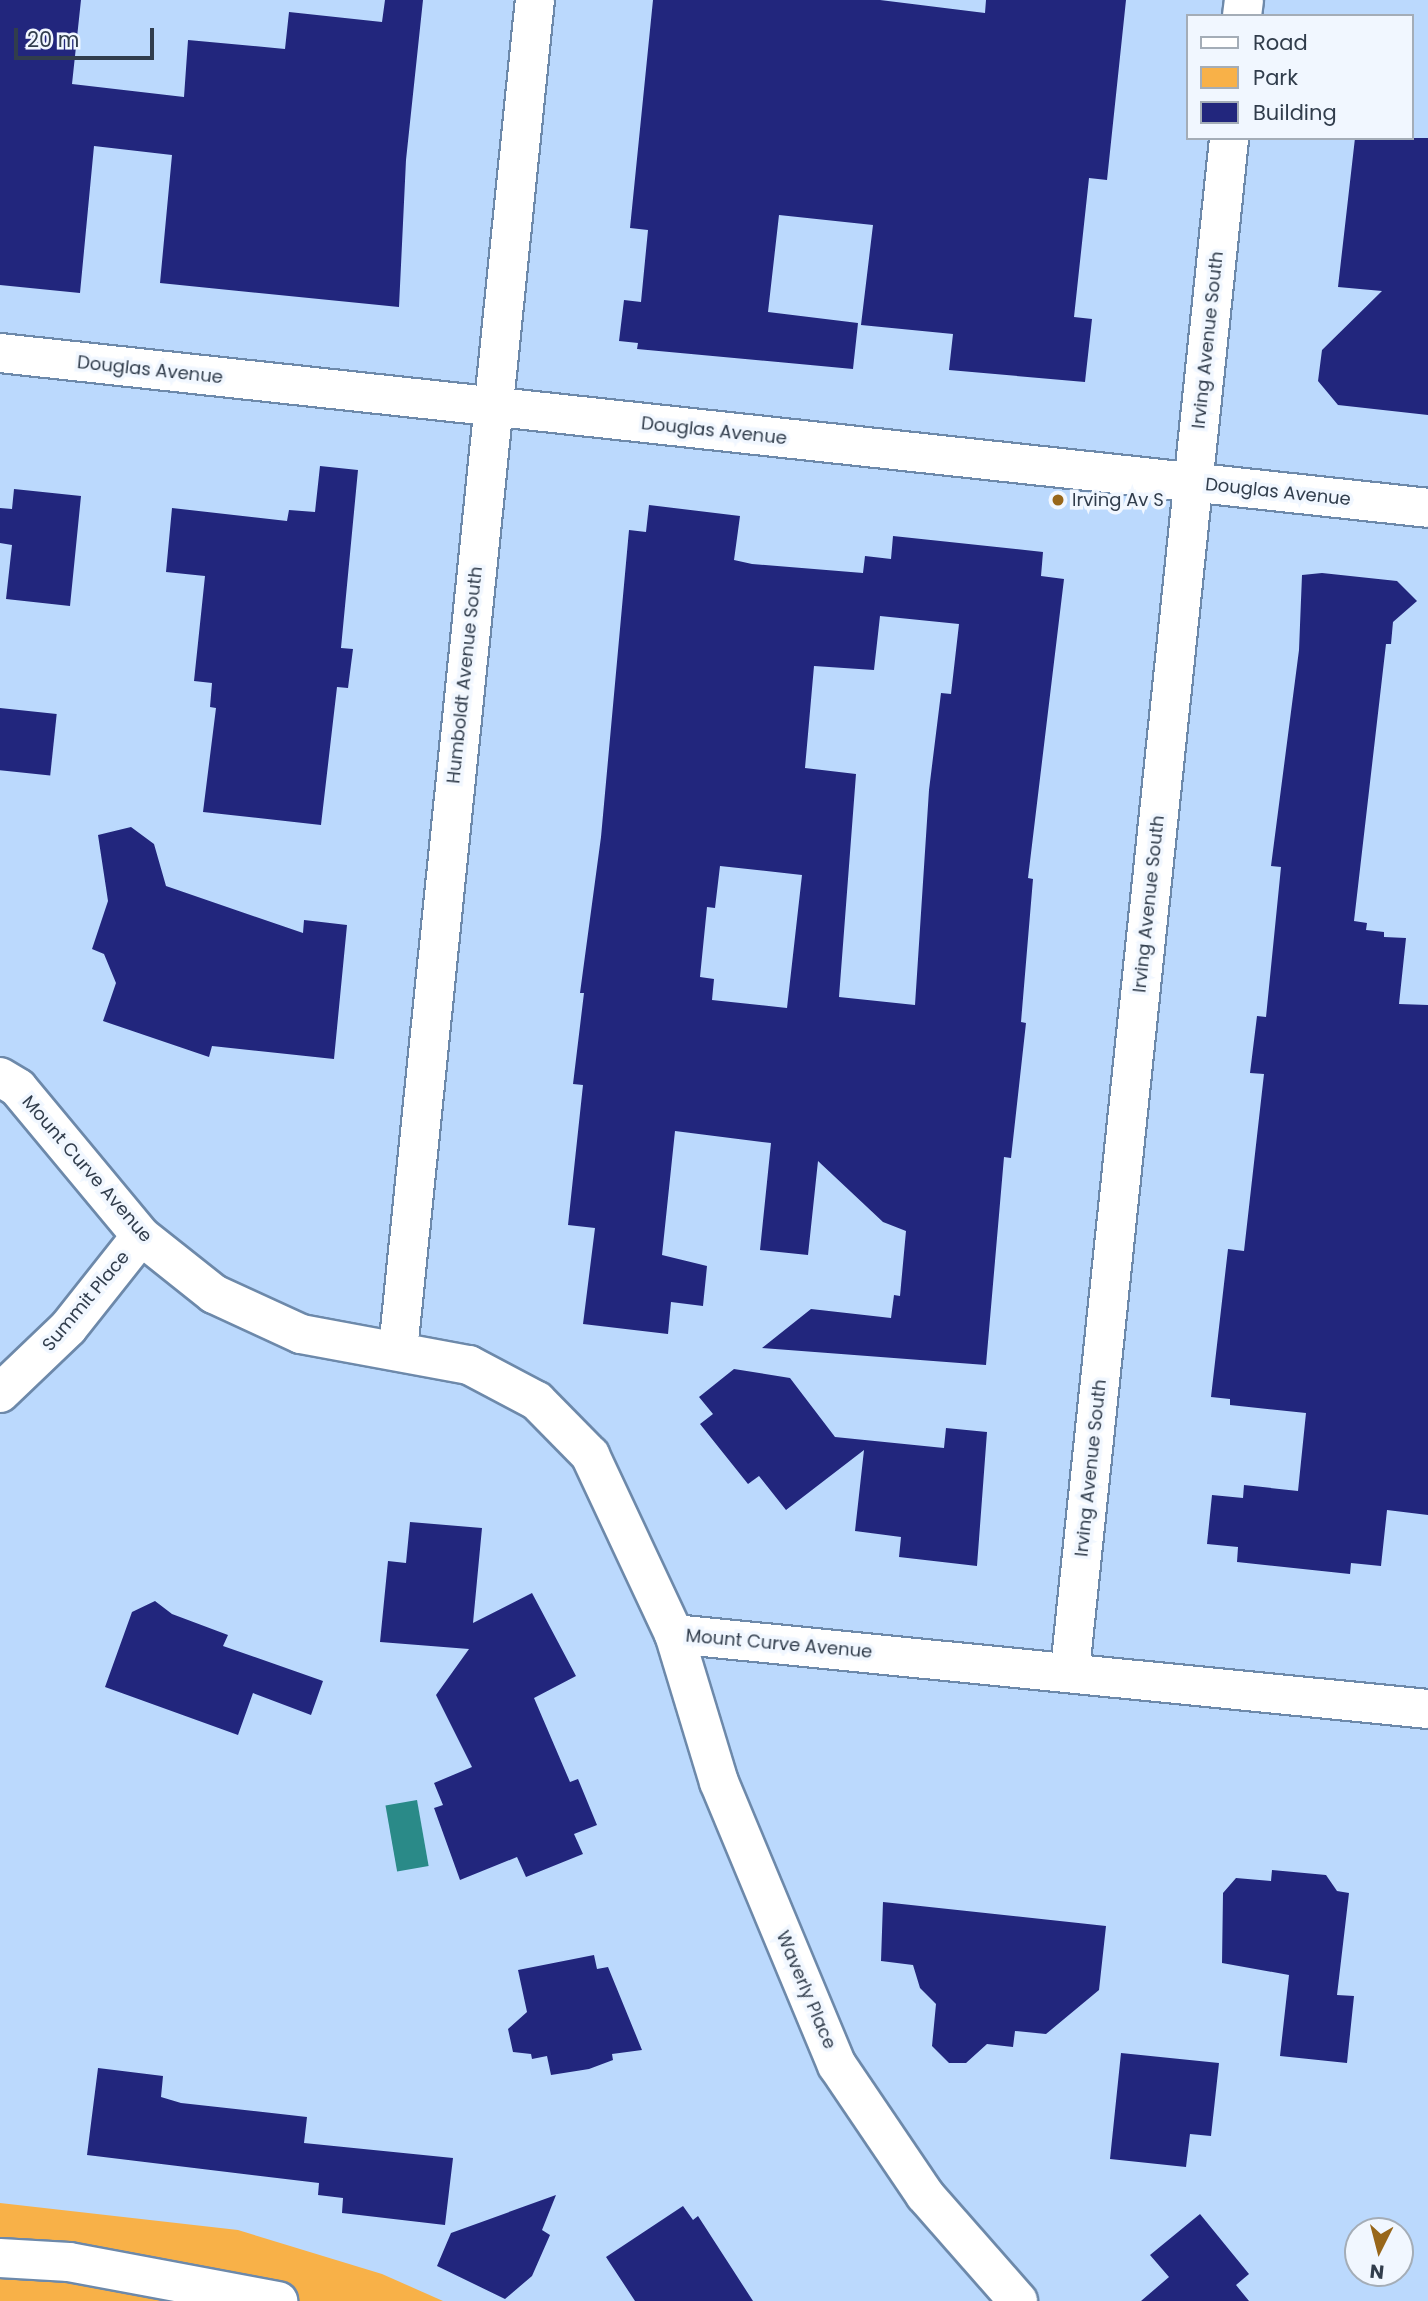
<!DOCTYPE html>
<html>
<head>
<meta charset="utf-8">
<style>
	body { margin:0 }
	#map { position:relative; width:1428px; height:2301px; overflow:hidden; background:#bbd9fd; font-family:Poppins,sans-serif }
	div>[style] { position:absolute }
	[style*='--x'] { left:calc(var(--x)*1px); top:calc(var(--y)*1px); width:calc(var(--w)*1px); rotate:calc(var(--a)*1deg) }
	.green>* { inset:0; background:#f8b148 }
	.water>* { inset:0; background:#2a8a88; transform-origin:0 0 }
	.building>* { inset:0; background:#22267d; transform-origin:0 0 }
	.roads { filter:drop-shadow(2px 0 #6d89aa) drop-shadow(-2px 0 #6d89aa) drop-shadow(0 2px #6d89aa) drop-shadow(0 -2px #6d89aa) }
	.minor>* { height:38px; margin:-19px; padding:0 19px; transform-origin:19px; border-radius:19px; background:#fff }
	.tertiary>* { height:38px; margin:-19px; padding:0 19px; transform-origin:19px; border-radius:19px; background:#fff }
	.dots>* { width:19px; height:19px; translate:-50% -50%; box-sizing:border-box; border:4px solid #f1f7ff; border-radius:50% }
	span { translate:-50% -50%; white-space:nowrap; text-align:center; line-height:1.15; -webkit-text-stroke:7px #f1f7ff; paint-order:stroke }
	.street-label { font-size:18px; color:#313d4c }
	.poi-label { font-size:18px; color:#313d4c }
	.left { translate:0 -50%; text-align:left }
	.legend { position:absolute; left:1186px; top:14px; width:228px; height:126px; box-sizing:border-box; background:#f1f7ff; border:2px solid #a4adb7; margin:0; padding:9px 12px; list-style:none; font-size:21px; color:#313d4c }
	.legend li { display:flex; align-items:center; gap:14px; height:35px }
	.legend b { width:35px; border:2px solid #a4adb7 }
	.north { position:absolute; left:1344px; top:2217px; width:70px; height:70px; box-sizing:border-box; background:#f1f7ff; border:2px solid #a4adb7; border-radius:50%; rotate:186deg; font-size:19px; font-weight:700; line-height:28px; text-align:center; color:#313d4c }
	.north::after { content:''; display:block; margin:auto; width:24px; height:32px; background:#98671a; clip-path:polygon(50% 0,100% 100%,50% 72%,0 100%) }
	.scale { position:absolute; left:14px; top:28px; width:140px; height:32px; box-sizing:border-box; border:4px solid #313d4c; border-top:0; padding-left:9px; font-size:21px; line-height:24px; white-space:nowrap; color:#313d4c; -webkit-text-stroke:5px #f1f7ff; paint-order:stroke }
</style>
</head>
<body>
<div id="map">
	<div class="green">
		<i style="clip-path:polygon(0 2203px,238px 2230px,382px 2274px,443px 2301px,0 2301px)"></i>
	</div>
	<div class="water">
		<i style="left:417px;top:1800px;width:67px;height:32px;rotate:80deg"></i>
	</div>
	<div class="building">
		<i style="clip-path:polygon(0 0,81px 0,72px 84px,184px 97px,188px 40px,285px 49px,289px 12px,382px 22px,385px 0,423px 0,406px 160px,399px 307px,160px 283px,172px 155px,94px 146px,80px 293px,0 285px)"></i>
		<i style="clip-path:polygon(653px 0,880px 0,985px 13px,986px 0,1126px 0,1107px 180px,1089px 178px,1074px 317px,1092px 319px,1085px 382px,949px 370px,953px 334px,861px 325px,873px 225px,779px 215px,768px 312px,858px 323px,853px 369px,637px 349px,638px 343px,619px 341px,624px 300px,641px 302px,648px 230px,630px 228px)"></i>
		<i style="clip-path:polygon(1355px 138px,1428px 138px,1428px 415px,1338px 405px,1318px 381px,1322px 350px,1382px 291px,1338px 287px)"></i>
		<i style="clip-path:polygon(320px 466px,358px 470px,341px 648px,353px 649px,348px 688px,337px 687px,321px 825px,203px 812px,216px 708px,210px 707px,212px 683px,194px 681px,205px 576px,166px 572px,172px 508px,287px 521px,289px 510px,315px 512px)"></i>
		<i style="clip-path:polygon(14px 489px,81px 496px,70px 606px,6px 599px,12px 545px,0 543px,0 508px,12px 509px)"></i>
		<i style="clip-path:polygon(evenodd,649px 505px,740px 516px,734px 560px,752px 564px,863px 573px,865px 556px,891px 559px,893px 536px,1043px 552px,1041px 576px,1064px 579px,1028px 878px,1033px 879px,1021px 1022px,1026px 1023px,1011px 1158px,1004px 1157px,986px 1365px,762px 1348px,811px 1309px,891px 1318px,894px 1295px,900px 1296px,906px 1231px,883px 1222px,818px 1161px,808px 1255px,760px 1250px,771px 1143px,675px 1131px,662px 1255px,707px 1266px,703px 1306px,671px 1302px,668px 1334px,583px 1324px,595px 1228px,568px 1225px,583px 1085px,573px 1084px,584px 993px,580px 993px,601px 837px,629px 530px,646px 532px,649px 505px,880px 616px,959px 624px,951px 694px,941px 693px,929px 790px,915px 1005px,839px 997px,856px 774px,805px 768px,814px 666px,874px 670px,880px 616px,649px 505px,720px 866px,802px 875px,787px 1008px,712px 1000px,714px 979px,700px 977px,707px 907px,715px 908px,720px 866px)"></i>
		<i style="clip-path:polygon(1322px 573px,1397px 581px,1417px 601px,1393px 622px,1391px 644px,1386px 644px,1354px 921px,1367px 923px,1366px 930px,1384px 932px,1384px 937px,1406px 938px,1399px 1004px,1428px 1005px,1428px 1515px,1387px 1510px,1381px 1566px,1351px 1563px,1350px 1574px,1237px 1562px,1238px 1547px,1207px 1544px,1212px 1495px,1243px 1498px,1244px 1485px,1298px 1491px,1306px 1413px,1230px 1405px,1230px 1399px,1211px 1397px,1228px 1249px,1244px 1251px,1264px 1074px,1250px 1073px,1257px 1016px,1266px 1017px,1281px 867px,1271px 866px,1299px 650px,1302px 575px)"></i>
		<i style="left:0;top:708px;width:57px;height:62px;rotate:6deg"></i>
		<i style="clip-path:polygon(131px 827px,154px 844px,166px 886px,303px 933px,304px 920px,347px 925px,334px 1059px,212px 1046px,209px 1057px,103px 1021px,116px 983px,104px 954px,92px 949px,108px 901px,98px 835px)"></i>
		<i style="clip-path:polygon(734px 1369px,790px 1378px,835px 1437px,944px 1448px,946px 1428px,987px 1432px,977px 1566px,899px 1557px,901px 1537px,855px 1531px,864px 1450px,786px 1510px,759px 1476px,748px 1484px,700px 1424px,713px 1414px,699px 1397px)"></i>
		<i style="clip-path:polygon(410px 1522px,482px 1528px,473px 1623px,532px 1593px,576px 1676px,534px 1698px,570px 1782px,578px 1779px,597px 1825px,574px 1834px,583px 1854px,526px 1877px,517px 1857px,460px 1880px,434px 1808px,443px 1805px,434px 1783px,472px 1767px,436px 1695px,469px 1649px,380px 1642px,388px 1561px,406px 1563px)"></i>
		<i style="clip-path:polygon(155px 1601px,172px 1614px,228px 1635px,223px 1646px,323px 1681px,311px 1715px,253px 1693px,238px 1735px,105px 1687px,132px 1612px)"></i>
		<i style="clip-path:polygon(1272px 1870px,1326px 1875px,1337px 1891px,1349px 1893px,1337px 1995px,1354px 1996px,1347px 2063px,1280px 2056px,1289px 1975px,1222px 1963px,1223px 1893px,1236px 1878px,1271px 1881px)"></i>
		<i style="clip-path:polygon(883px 1902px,1106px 1926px,1099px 1990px,1046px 2034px,1015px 2031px,1013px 2047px,987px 2044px,966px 2063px,949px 2063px,932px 2046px,936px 2004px,920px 1988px,913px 1965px,881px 1961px)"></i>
		<i style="clip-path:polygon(594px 1955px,597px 1969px,608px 1967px,642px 2050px,612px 2054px,613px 2060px,589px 2069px,551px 2075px,547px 2056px,532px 2059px,531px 2054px,513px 2052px,508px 2029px,527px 2012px,518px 1970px)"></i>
		<i style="clip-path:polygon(1121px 2053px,1219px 2063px,1211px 2136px,1190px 2134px,1186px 2167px,1110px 2159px)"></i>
		<i style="clip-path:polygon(98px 2068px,163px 2076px,161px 2097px,181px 2103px,307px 2117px,304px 2143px,453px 2158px,445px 2225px,342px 2213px,343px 2198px,318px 2195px,319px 2183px,87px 2155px)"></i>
		<i style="clip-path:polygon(556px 2195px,542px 2230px,550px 2235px,532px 2276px,505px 2299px,437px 2266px,451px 2233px)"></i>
		<i style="clip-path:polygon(683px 2206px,693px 2220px,698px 2216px,753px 2301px,635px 2301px,606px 2257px)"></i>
		<i style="clip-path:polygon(1200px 2214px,1249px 2274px,1236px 2285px,1249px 2301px,1141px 2301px,1169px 2277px,1150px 2255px)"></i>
	</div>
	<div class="roads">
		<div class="minor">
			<i style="--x:1242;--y:16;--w:16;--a:-83"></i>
			<i style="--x:0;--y:1077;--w:21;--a:31"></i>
			<i style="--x:18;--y:1088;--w:192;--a:50.3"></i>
			<i style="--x:141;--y:1236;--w:93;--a:38.5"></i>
			<i style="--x:214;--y:1294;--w:96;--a:24.7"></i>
			<i style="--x:301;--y:1334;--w:171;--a:10.5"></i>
			<i style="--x:469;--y:1365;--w:77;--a:27.9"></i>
			<i style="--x:537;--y:1401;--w:76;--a:45.5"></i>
			<i style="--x:590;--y:1455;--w:198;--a:64.9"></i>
			<i style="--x:674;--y:1634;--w:155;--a:73.1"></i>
			<i style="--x:719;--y:1782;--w:307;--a:67.4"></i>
			<i style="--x:837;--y:2065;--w:157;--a:55.9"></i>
			<i style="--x:925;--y:2195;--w:141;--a:48.7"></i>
			<i style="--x:398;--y:1350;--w:1357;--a:-84.21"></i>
			<i style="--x:0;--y:1393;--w:94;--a:-43.7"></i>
			<i style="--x:68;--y:1328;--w:117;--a:-51.6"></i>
			<i style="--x:674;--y:1634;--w:758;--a:5.68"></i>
			<i style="--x:1070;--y:1670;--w:1540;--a:-84.07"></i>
		</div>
		<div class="tertiary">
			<i style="--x:0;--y:353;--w:1436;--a:6.19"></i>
			<i style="--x:0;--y:2258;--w:69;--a:3.3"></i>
			<i style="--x:69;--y:2262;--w:213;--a:10.6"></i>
		</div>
	</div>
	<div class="dots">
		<i style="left:1058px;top:500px;background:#98671a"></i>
	</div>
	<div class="street-label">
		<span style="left:1208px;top:340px;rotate:-84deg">Irving Avenue South</span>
		<span style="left:150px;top:370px;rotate:6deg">Douglas Avenue</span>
		<span style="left:714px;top:431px;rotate:6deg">Douglas Avenue</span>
		<span style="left:1278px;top:492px;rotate:6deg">Douglas Avenue</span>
		<span style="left:465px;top:675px;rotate:-84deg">Humboldt Avenue South</span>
		<span style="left:1149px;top:904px;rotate:-84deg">Irving Avenue South</span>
		<span style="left:87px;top:1169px;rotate:49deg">Mount Curve Avenue</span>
		<span style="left:86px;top:1301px;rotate:-50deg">Summit Place</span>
		<span style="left:1091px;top:1468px;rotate:-84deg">Irving Avenue South</span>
		<span style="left:779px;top:1644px;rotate:5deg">Mount Curve Avenue</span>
		<span style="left:806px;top:1990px;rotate:67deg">Waverly Place</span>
	</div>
	<div class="poi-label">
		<span class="left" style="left:1072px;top:500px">Irving Av S</span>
	</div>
	<ul class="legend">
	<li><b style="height:9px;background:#fff"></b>Road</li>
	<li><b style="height:19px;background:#f8b148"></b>Park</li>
	<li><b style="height:19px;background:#22267d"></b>Building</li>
	</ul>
	<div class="north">N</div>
	<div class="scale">20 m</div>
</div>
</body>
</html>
